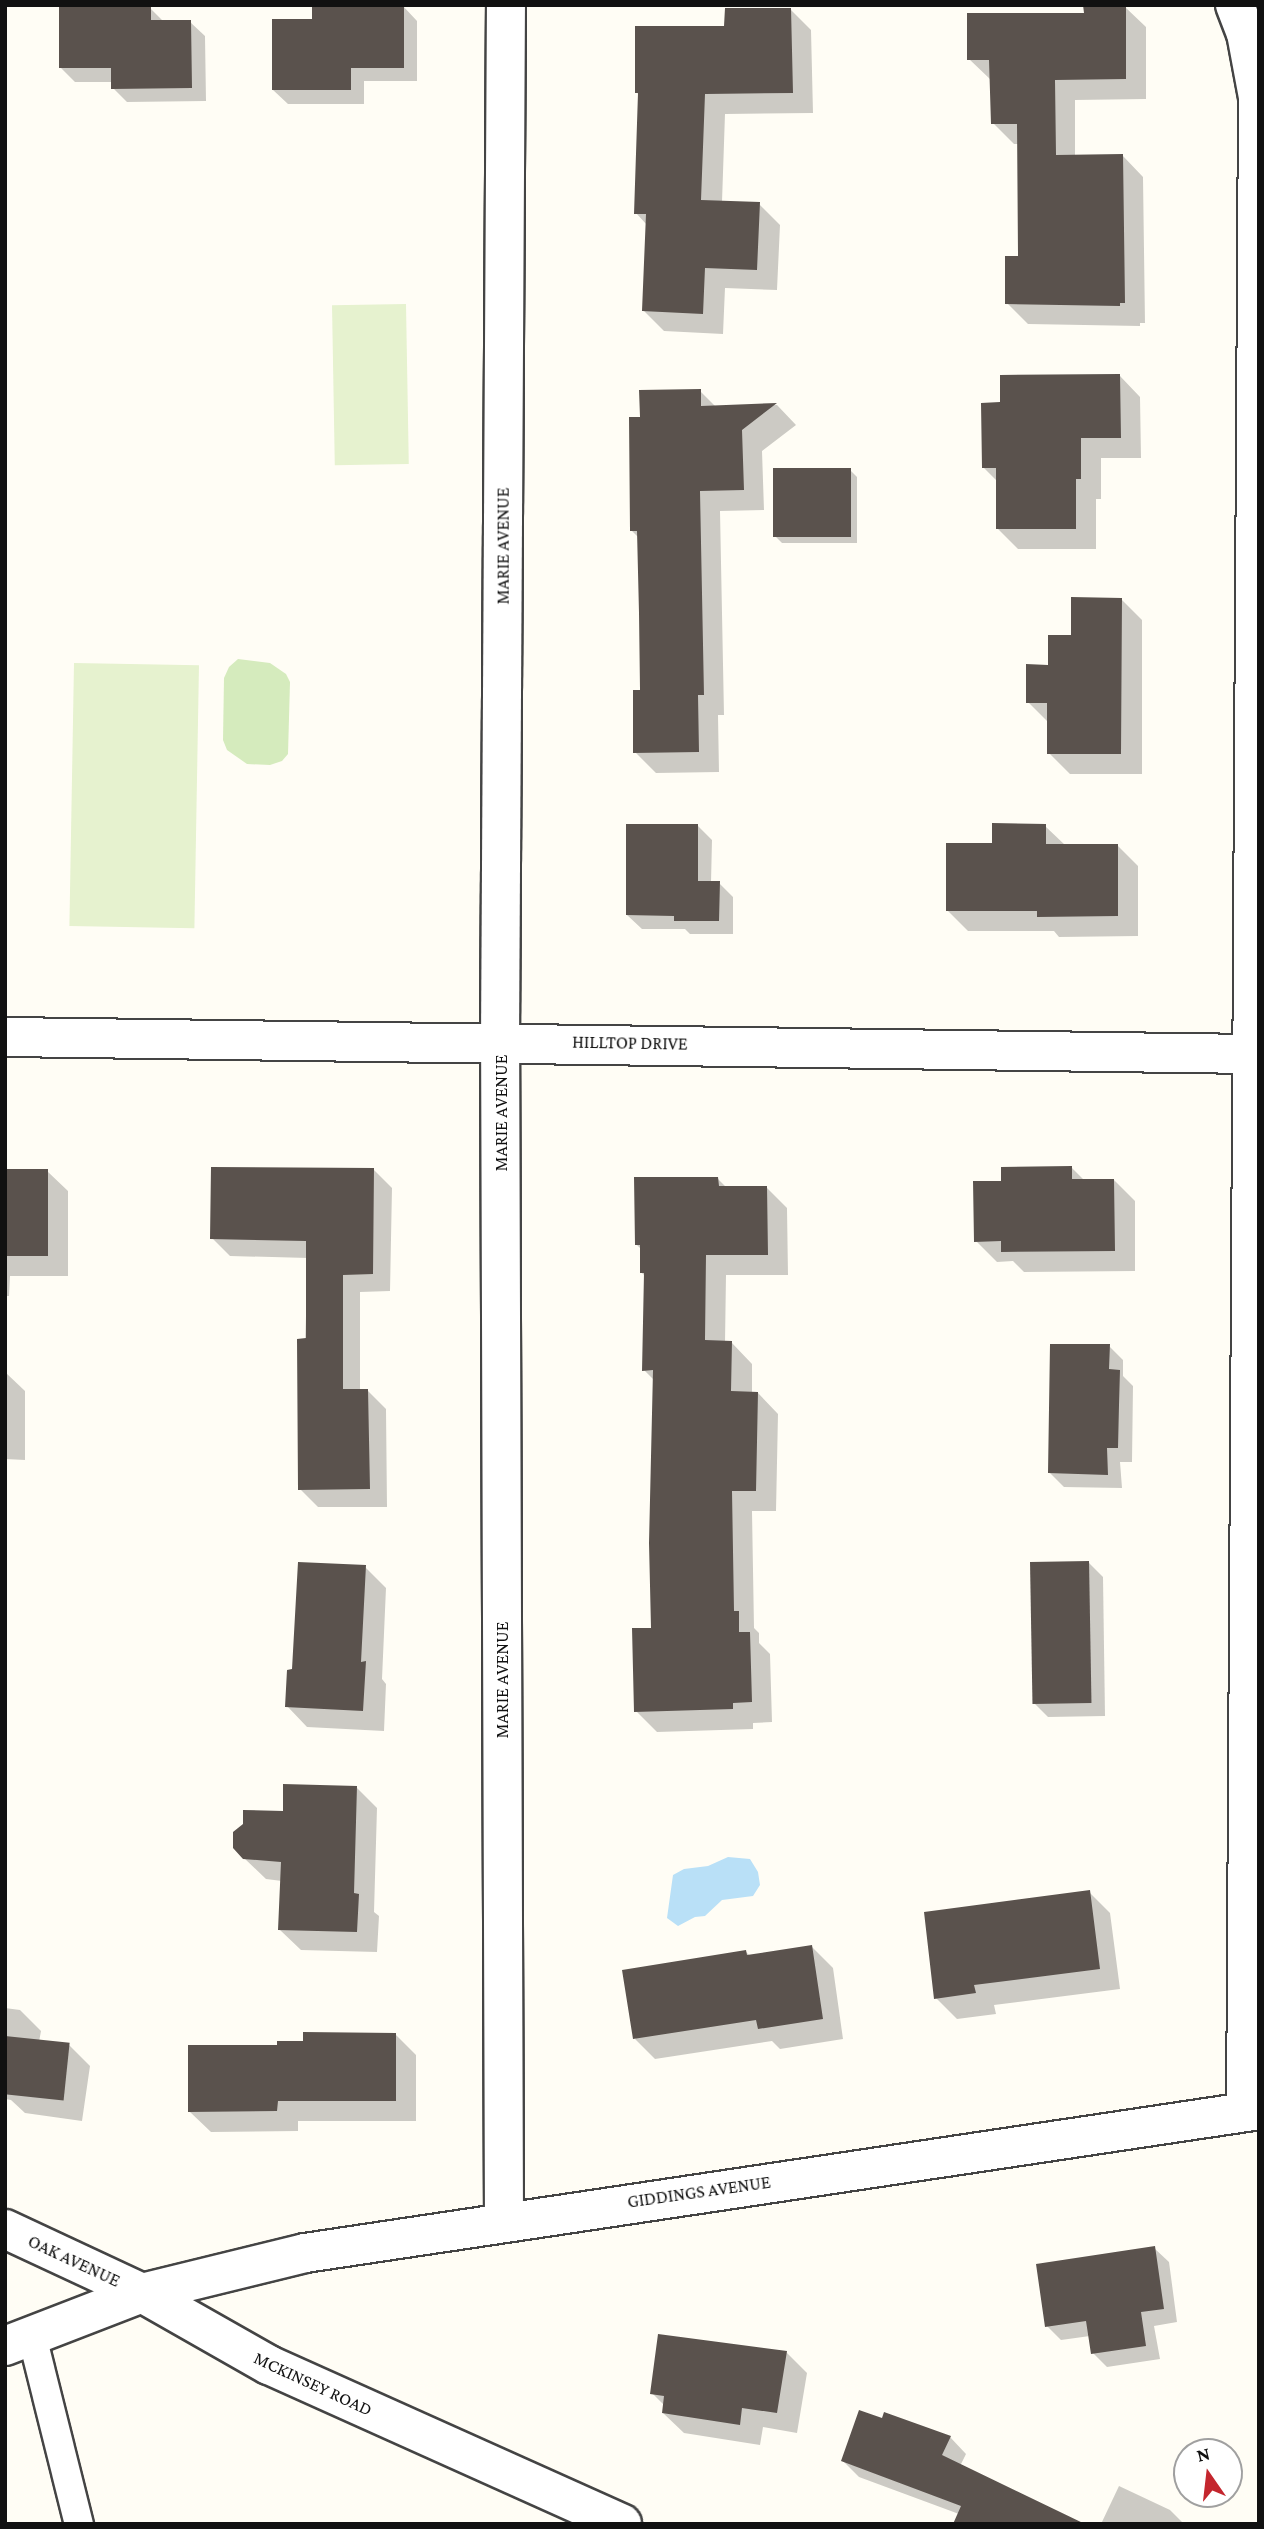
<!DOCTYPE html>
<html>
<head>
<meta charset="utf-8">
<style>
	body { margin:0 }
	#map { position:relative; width:1264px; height:2529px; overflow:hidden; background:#fffdf5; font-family:"Crimson Pro",serif }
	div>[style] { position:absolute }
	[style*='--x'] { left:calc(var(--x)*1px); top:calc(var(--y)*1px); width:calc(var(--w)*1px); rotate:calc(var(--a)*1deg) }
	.green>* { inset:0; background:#d5ebbd }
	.pitch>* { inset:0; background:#e6f2cf; transform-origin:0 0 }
	.water>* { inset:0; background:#b9e0f7 }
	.shadow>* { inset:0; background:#0003 }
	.building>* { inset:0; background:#5a524d; transform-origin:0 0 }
	.roads { filter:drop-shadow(2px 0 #444) drop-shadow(-2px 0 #444) drop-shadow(0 2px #444) drop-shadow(0 -2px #444) }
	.service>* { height:28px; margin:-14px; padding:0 14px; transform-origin:14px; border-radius:14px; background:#fff }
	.minor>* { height:38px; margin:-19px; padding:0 19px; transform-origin:19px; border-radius:19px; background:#fff }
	span { translate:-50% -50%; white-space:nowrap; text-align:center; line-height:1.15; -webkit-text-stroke:7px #fff; paint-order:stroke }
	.street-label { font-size:18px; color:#111 }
	.frame { position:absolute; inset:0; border:7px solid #111; pointer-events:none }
	.north { position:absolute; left:1173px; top:2438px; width:70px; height:70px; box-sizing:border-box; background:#fff; border:2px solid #a0a0a0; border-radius:50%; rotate:346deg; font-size:19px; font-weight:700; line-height:28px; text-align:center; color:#111 }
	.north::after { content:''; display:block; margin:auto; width:24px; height:32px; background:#c4262e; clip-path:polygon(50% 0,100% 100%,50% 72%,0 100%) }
</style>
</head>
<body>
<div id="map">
	<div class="green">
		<i style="clip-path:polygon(238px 659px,270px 663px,286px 674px,290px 682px,288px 754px,282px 761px,270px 765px,247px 764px,227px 750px,223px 740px,224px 678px,229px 667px)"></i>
	</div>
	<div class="pitch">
		<i style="left:406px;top:304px;width:160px;height:74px;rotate:89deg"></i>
		<i style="left:74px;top:663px;width:125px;height:263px;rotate:1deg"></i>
	</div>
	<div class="water">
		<i style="clip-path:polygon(728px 1857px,750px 1859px,758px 1872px,760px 1885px,753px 1896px,722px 1900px,705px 1916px,695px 1917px,678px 1926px,667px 1918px,673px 1875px,684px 1869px,708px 1866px)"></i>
	</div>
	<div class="shadow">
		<i style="clip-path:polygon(403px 6px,417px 21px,417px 81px,364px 81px,364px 104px,288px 104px,273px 90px,314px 21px)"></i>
		<i style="clip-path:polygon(1125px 7px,1146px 27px,1146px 99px,1075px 100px,1075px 157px,1123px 156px,1143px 177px,1145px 323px,1140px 323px,1140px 326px,1028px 324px,1007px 303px,1020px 258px,1019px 144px,1014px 144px,993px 123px,991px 80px,969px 59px,1085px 15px)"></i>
		<i style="clip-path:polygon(150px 8px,164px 22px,190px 22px,205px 36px,206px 101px,127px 102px,113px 88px,113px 82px,75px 82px,61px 68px)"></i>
		<i style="clip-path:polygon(790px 9px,811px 30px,813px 113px,725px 114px,722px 202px,759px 204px,780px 225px,777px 290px,725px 288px,723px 334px,664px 331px,644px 311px,647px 225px,636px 213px,640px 95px,637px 93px,726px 28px)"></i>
		<i style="clip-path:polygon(1120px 376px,1140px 397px,1141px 458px,1101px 458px,1101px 499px,1096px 499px,1096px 549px,1018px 549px,998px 529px,997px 481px,983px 467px)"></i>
		<i style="clip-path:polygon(700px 391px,716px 407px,777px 405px,796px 425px,762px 451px,764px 510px,720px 511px,724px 715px,718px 715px,719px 772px,656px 773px,635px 752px,642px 691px,639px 538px,631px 530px,641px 419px)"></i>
		<i style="clip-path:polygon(850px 470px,857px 477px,857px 543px,782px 543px,775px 536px)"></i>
		<i style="clip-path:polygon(1121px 599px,1142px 620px,1142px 774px,1070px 774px,1049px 753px,1049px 723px,1028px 702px,1050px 666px)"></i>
		<i style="clip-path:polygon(698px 826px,712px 840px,711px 883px,719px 883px,733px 897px,733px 934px,690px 934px,685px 929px,642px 929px,627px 915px)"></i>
		<i style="clip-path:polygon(1045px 826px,1065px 845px,1117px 845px,1138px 866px,1138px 936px,1059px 937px,1054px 931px,968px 931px,947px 910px,993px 845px)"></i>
		<i style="clip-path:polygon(1072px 1168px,1085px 1181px,1114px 1180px,1135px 1201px,1135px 1271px,1024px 1272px,1013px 1261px,997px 1262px,976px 1241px,1003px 1182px)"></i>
		<i style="clip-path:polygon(374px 1170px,392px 1188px,390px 1291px,360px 1292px,360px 1391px,368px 1391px,386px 1409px,387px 1507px,318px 1507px,300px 1489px,308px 1258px,230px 1256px,212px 1238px)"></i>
		<i style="clip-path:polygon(5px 1171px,47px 1171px,68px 1191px,68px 1276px,10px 1276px,9px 1296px,5px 1296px)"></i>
		<i style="clip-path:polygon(718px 1179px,727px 1188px,767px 1188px,787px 1208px,788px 1275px,726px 1275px,725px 1343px,732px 1343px,752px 1364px,752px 1393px,758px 1393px,778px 1414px,776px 1511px,752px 1511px,754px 1628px,759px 1633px,759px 1643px,770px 1654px,772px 1722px,753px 1723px,753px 1729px,657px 1732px,636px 1711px,653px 1629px,655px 1381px,644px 1370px,646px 1277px,641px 1272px,641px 1249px,636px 1244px)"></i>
		<i style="clip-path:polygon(1109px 1346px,1123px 1360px,1123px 1376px,1133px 1386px,1132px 1462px,1120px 1462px,1122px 1488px,1064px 1487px,1050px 1473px)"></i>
		<i style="clip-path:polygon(5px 1372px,25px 1391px,25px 1460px,5px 1459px)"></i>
		<i style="clip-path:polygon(1089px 1563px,1103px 1577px,1105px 1716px,1048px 1717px,1034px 1703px)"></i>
		<i style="clip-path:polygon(365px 1567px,386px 1588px,382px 1679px,386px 1684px,384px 1731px,307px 1727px,287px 1706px,294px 1671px)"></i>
		<i style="clip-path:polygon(356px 1787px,377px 1808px,374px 1912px,379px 1916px,377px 1952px,301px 1950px,280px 1930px,282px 1881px,266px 1879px,244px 1858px,285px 1812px)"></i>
		<i style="clip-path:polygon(1089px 1892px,1110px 1913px,1120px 1989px,994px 2005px,996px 2014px,957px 2019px,936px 1998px)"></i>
		<i style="clip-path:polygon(812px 1947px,833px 1968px,843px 2039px,780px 2049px,772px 2041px,655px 2059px,635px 2039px,746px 1952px,750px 1956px)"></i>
		<i style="clip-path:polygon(5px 2008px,20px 2010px,41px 2031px,39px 2042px,69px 2045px,90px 2066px,82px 2121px,25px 2113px,11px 2100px,5px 2099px)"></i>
		<i style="clip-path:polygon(395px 2034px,416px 2055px,416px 2121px,298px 2121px,298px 2131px,211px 2132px,190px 2112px,279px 2047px)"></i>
		<i style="clip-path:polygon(1154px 2248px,1169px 2262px,1177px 2322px,1154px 2326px,1160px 2359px,1107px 2367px,1093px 2353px,1090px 2336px,1061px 2340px,1047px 2326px)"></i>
		<i style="clip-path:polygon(786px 2352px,807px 2373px,797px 2433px,763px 2427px,760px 2445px,684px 2433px,663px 2413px,665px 2406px,652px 2393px)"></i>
		<i style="clip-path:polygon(950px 2437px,966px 2454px,960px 2466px,1082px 2524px,959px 2514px,859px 2477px,843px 2461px)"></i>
		<i style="clip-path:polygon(1119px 2486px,1170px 2510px,1184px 2524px,1101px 2524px)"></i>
	</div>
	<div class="building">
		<i style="clip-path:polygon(312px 5px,404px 5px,404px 68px,351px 68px,351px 90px,272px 90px,272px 19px,312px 19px)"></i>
		<i style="clip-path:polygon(1083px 5px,1126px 5px,1126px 79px,1055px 80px,1056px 155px,1123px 154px,1125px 303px,1120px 303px,1120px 306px,1005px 304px,1005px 256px,1018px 256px,1017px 124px,991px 124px,989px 60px,967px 60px,967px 13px,1084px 13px)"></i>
		<i style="clip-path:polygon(151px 6px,151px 20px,191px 20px,192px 88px,111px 89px,111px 68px,59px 68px,59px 7px)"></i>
		<i style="clip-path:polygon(725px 8px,791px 8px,793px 93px,705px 94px,701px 200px,760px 202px,757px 270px,705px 268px,703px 314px,642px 311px,646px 214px,634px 214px,638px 93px,635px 93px,635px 26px,724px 26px)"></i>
		<i style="clip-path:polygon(1120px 374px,1121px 438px,1081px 438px,1081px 479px,1076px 479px,1076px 529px,996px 529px,996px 468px,982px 468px,981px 403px,1000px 402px,1000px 375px)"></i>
		<i style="clip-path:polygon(701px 389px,701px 406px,777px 403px,742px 430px,744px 490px,700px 491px,704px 695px,698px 695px,699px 752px,633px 753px,633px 690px,640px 690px,639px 613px,637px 531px,630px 531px,629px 417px,640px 417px,639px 390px)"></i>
		<i style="left:773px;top:468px;width:78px;height:69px"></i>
		<i style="clip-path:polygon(1071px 597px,1122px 598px,1121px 754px,1047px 754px,1047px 703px,1026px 703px,1026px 664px,1048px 665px,1048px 635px,1071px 635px)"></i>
		<i style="clip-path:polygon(992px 823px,1046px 824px,1046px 844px,1118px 844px,1118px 916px,1037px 917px,1037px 911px,946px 911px,946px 843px,992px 843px)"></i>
		<i style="clip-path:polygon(626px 824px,698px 824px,698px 881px,720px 881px,719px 921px,674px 921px,674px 916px,626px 915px)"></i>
		<i style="clip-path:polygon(1072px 1166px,1072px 1179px,1114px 1179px,1115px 1251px,1001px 1252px,1001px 1241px,974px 1242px,973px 1181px,1001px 1181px,1001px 1167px)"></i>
		<i style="clip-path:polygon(211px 1167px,374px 1168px,373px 1274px,343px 1275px,343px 1389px,368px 1389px,370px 1489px,298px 1490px,297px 1339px,306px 1338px,306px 1241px,210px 1239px)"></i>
		<i style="left:5px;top:1169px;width:43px;height:87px"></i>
		<i style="clip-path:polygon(634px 1177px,718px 1177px,719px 1186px,767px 1186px,768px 1255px,706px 1255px,705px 1340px,732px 1341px,731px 1391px,758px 1392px,756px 1491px,732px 1491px,734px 1611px,739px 1611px,739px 1632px,750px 1632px,752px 1702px,733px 1703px,733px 1709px,634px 1712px,632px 1628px,651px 1628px,649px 1543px,653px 1370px,642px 1371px,644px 1273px,640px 1273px,640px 1245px,635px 1245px)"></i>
		<i style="clip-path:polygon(1050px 1344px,1110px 1344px,1109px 1369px,1120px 1370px,1119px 1405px,1118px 1448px,1107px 1448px,1108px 1475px,1048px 1473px)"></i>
		<i style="left:1089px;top:1561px;width:142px;height:59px;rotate:89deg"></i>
		<i style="clip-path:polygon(298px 1562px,366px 1565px,361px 1662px,366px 1661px,363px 1711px,285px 1707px,287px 1670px,292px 1669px)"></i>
		<i style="clip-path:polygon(283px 1784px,357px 1786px,354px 1893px,359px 1894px,357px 1932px,278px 1930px,281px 1862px,243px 1859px,233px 1848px,233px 1832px,243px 1824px,243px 1810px,283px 1811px)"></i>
		<i style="clip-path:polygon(1090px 1890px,1100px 1969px,974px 1985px,976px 1993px,934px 1999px,924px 1912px)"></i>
		<i style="clip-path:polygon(812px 1945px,823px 2019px,758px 2029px,756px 2020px,633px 2039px,622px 1970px,746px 1950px,747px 1955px)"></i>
		<i style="clip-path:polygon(303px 2032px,396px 2033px,396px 2101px,278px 2101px,277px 2111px,188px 2112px,188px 2045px,277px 2045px,277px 2041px,303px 2041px)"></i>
		<i style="left:5px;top:2036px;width:65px;height:58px;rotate:6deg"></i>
		<i style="clip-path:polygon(1155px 2246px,1164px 2309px,1141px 2312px,1146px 2346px,1091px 2354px,1086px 2321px,1045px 2327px,1036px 2264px)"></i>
		<i style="clip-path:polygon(658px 2334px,787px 2351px,777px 2413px,742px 2408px,740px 2425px,662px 2413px,664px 2396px,650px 2394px)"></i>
		<i style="clip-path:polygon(859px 2410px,882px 2418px,884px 2412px,951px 2436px,942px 2455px,1085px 2524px,953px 2524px,961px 2506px,841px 2461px)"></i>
	</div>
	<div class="roads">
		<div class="service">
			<i style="--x:32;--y:2336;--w:194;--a:76"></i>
		</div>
		<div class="minor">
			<i style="--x:1235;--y:5;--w:30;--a:69"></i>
			<i style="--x:1246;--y:33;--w:65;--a:79.4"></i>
			<i style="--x:1258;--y:97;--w:2015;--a:90.34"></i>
			<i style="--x:5;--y:1037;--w:1249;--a:0.78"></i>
			<i style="--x:504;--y:2221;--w:1180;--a:-90.19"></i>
			<i style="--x:500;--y:1041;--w:1036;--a:-89.67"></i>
			<i style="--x:5;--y:2229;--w:151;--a:25"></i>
			<i style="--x:142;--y:2293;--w:146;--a:29.6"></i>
			<i style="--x:269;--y:2365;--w:387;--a:24.2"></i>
			<i style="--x:5;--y:2346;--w:147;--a:-21.1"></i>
			<i style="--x:142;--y:2293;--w:168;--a:-13.8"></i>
			<i style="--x:305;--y:2253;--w:965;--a:-8.52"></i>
		</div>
	</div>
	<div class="street-label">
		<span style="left:503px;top:546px;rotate:-90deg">MARIE AVENUE</span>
		<span style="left:630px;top:1043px;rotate:1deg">HILLTOP DRIVE</span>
		<span style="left:501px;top:1113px;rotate:-90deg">MARIE AVENUE</span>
		<span style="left:502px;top:1680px;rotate:-90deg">MARIE AVENUE</span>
		<span style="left:699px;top:2192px;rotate:-8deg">GIDDINGS AVENUE</span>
		<span style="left:74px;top:2261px;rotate:25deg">OAK AVENUE</span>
		<span style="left:313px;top:2384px;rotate:25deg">MCKINSEY ROAD</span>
	</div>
	<div class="frame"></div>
	<div class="north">N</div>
</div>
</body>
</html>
